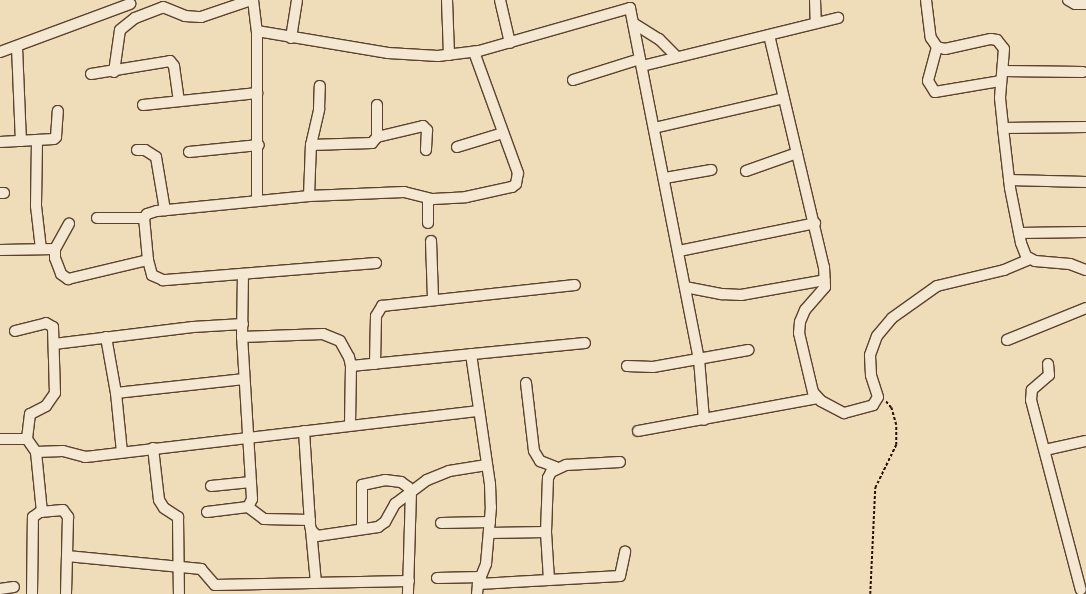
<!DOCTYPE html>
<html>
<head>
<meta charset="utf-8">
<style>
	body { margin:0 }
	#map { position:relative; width:1086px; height:594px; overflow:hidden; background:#efdcb9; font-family:"EB Garamond",serif }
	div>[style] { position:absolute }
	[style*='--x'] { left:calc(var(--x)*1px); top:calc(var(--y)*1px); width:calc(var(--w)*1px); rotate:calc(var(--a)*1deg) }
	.path>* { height:1.5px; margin-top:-0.75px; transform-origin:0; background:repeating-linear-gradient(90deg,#290e00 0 3px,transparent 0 5px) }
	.roads { filter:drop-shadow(1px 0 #5a422e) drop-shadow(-1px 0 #5a422e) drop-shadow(0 1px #5a422e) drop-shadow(0 -1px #5a422e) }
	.street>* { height:10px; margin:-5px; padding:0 5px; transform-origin:5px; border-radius:5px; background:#f5e8d2 }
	span { translate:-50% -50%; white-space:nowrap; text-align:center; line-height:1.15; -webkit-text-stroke:3.5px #f5e8d2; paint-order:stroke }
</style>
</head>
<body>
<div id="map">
	<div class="path">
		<i style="--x:870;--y:594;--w:106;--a:-87.3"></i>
		<i style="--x:875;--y:488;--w:48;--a:-64"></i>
		<i style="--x:896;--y:445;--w:20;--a:-90"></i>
		<i style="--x:896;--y:425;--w:18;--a:-106"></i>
		<i style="--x:891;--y:408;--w:8;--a:-130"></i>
	</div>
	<div class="roads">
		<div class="street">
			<i style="--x:253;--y:0;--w:31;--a:83"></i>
			<i style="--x:447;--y:0;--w:55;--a:87.9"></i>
			<i style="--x:500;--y:0;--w:44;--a:76.9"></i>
			<i style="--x:815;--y:0;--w:23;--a:88"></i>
			<i style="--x:926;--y:0;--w:38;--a:83"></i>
			<i style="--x:931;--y:38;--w:11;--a:56"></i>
			<i style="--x:937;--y:47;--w:8;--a:14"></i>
			<i style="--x:945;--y:49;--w:47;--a:-12.3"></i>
			<i style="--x:991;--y:39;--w:6;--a:9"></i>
			<i style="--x:997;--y:40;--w:11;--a:52"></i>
			<i style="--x:1004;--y:49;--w:49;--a:94.7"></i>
			<i style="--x:1000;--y:98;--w:30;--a:84"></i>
			<i style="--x:1003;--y:128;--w:60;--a:83.3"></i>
			<i style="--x:1010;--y:188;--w:56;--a:78.7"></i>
			<i style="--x:1021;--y:243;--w:14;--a:69"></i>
			<i style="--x:1026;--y:256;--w:10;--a:29"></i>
			<i style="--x:1035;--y:261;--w:35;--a:5"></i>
			<i style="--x:1070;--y:264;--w:17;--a:21"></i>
			<i style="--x:1068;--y:0;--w:8;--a:30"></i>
			<i style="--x:1075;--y:4;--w:11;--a:0"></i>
			<i style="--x:633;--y:23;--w:31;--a:32"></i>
			<i style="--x:659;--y:39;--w:25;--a:45"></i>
			<i style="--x:769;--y:35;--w:238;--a:76.7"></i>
			<i style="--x:824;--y:267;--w:20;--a:87"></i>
			<i style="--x:825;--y:287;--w:30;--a:131"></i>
			<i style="--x:805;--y:310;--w:13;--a:113"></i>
			<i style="--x:800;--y:322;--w:11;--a:95"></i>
			<i style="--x:799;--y:333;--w:61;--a:76.7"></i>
			<i style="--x:813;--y:392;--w:12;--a:48"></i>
			<i style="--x:821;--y:401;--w:26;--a:28"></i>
			<i style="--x:844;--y:413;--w:30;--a:-15"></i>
			<i style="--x:873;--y:405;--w:9;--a:-58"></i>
			<i style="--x:878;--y:397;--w:23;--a:-108"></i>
			<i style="--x:871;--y:375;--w:20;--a:-93"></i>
			<i style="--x:870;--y:355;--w:20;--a:-70"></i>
			<i style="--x:877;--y:336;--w:23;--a:-50"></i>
			<i style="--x:892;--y:318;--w:55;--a:-35.4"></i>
			<i style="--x:937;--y:286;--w:69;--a:-13.4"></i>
			<i style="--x:1004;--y:270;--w:28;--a:-23"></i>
			<i style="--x:291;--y:38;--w:38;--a:-81"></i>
			<i style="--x:17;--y:47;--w:94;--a:87.6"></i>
			<i style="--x:937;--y:47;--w:35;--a:105"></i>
			<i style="--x:928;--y:81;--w:13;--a:58"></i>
			<i style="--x:935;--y:92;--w:67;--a:-9.5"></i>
			<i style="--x:0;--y:52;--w:139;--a:-20.3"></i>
			<i style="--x:642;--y:66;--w:202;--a:-13.8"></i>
			<i style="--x:1003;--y:71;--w:80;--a:0.7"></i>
			<i style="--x:114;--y:72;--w:42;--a:-81.9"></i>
			<i style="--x:120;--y:30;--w:19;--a:-39"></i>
			<i style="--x:135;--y:18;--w:30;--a:-21"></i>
			<i style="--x:163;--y:7;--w:24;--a:22"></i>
			<i style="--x:185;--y:16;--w:16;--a:4"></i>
			<i style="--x:201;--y:17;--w:53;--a:-18.8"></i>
			<i style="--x:91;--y:74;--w:80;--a:-9.3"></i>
			<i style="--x:170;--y:61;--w:6;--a:51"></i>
			<i style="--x:174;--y:66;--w:35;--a:82"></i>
			<i style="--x:573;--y:80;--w:70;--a:-17.4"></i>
			<i style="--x:143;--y:105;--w:115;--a:-6"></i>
			<i style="--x:654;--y:128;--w:133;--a:-13"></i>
			<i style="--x:1003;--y:128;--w:83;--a:-0.7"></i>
			<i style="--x:377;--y:137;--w:47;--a:-13.4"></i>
			<i style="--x:423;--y:126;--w:6;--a:45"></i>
			<i style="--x:427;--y:130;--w:20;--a:93"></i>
			<i style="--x:37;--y:141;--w:65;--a:90.9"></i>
			<i style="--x:36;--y:206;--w:43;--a:83.4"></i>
			<i style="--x:0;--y:142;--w:54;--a:-3.2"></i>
			<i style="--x:54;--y:139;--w:3;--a:-45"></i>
			<i style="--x:56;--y:137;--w:26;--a:-86"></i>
			<i style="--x:311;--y:145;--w:37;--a:-77"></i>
			<i style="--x:319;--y:109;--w:23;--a:-88"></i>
			<i style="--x:457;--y:147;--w:48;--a:-16.9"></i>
			<i style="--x:137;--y:150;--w:8;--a:0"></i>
			<i style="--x:145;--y:150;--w:13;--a:32"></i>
			<i style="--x:156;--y:157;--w:54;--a:80.4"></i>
			<i style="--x:189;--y:152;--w:70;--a:-5.7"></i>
			<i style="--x:746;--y:171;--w:54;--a:-19.4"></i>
			<i style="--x:665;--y:178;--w:47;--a:-9.9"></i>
			<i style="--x:1009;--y:180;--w:77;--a:1.5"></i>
			<i style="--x:0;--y:193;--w:4;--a:0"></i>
			<i style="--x:309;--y:196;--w:51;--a:-87.8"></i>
			<i style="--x:311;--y:145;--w:61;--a:-1.9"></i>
			<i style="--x:372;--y:143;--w:8;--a:-50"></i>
			<i style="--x:377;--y:137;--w:32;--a:-90"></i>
			<i style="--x:428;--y:199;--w:24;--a:90"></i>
			<i style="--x:257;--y:201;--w:170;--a:-90"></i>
			<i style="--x:257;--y:31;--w:133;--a:9.5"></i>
			<i style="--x:388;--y:53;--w:50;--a:3.4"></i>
			<i style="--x:438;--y:56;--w:41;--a:-7"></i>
			<i style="--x:479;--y:51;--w:157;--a:-15.9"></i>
			<i style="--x:630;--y:8;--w:358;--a:78.9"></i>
			<i style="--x:699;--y:359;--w:61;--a:85.3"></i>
			<i style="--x:97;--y:218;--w:47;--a:0"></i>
			<i style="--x:1019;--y:233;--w:67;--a:-0.9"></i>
			<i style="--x:431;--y:241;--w:58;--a:88"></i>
			<i style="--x:55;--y:249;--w:29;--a:-61"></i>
			<i style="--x:0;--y:250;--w:55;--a:-1"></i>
			<i style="--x:55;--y:249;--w:9;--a:90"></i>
			<i style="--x:55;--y:258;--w:17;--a:69"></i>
			<i style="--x:61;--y:274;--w:9;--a:36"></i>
			<i style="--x:68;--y:279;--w:82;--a:-13.4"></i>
			<i style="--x:679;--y:251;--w:139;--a:-11.6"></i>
			<i style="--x:376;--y:263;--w:214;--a:175.4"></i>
			<i style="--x:163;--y:280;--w:12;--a:-156"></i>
			<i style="--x:152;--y:275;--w:16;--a:-105"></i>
			<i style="--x:148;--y:260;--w:42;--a:-95.4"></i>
			<i style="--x:144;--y:218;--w:5;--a:-53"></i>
			<i style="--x:147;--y:214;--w:10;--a:-17"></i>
			<i style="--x:157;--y:211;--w:153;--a:-5.6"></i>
			<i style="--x:309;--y:196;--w:95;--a:-2.4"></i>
			<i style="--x:404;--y:192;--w:30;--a:14"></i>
			<i style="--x:433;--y:199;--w:33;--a:-3"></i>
			<i style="--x:466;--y:197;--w:47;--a:-12.3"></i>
			<i style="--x:512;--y:187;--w:5;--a:-37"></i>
			<i style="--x:516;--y:184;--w:11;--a:-80"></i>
			<i style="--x:518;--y:173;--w:129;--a:-110"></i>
			<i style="--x:685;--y:287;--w:38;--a:11"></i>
			<i style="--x:722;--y:294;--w:19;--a:3"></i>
			<i style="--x:741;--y:295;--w:85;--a:-10.1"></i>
			<i style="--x:15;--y:331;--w:32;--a:-14"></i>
			<i style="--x:46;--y:323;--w:8;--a:30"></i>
			<i style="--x:53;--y:327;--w:66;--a:88.3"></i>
			<i style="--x:55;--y:393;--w:16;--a:125"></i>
			<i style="--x:46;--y:406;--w:18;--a:153"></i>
			<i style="--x:30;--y:414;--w:25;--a:97"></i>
			<i style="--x:106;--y:337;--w:57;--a:79.9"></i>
			<i style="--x:116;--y:393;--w:59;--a:84.2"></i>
			<i style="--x:242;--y:337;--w:81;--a:-2.1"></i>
			<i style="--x:323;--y:334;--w:18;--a:22"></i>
			<i style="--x:340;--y:341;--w:18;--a:61"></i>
			<i style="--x:349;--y:357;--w:9;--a:77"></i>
			<i style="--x:351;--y:366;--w:59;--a:91"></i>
			<i style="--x:1007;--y:340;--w:85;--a:-22.1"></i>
			<i style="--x:54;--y:344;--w:140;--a:-7"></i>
			<i style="--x:193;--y:327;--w:50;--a:-3.4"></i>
			<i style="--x:471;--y:354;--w:131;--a:81.7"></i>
			<i style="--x:490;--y:484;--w:23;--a:88"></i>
			<i style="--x:491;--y:507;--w:57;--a:95"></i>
			<i style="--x:486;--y:564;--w:22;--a:112"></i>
			<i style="--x:375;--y:364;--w:48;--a:-88.8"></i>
			<i style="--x:376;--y:316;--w:12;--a:-59"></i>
			<i style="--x:382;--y:306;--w:194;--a:-6.2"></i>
			<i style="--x:1048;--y:364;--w:11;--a:85"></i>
			<i style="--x:1049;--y:375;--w:23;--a:139"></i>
			<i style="--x:1032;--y:390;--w:10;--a:96"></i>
			<i style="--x:1031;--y:400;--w:196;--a:75.3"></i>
			<i style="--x:351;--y:366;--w:235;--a:-5.6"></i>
			<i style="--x:627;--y:366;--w:26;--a:2"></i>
			<i style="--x:653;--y:367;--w:97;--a:-10.1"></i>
			<i style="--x:526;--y:383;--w:68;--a:83.3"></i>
			<i style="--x:534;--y:451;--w:12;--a:59"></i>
			<i style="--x:540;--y:461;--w:17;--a:21"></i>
			<i style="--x:116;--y:393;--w:129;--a:-6.2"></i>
			<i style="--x:304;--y:431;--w:94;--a:86.3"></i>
			<i style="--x:310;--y:525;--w:5;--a:79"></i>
			<i style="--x:311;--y:530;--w:8;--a:45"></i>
			<i style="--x:317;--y:536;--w:62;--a:-8.4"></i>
			<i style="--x:378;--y:527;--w:9;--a:-36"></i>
			<i style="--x:385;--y:522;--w:21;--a:-61"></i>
			<i style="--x:395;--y:504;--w:40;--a:-37"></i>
			<i style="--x:427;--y:480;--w:24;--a:-22"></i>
			<i style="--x:449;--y:471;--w:38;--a:-9"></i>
			<i style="--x:638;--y:431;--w:182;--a:-10.4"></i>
			<i style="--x:0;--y:439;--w:27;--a:0"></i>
			<i style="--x:27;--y:439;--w:16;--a:55"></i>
			<i style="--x:36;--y:452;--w:27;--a:-2"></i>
			<i style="--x:63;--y:451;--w:23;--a:15"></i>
			<i style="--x:85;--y:457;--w:10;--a:-6"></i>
			<i style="--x:95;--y:456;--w:386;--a:-6.7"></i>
			<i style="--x:153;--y:448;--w:52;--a:83.4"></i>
			<i style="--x:159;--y:500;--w:9;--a:58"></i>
			<i style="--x:164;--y:508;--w:17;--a:33"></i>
			<i style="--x:178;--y:517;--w:77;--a:89.3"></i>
			<i style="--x:1045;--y:450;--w:42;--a:-12.4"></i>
			<i style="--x:36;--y:452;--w:60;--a:84.3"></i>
			<i style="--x:211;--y:486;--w:40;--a:-5.7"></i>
			<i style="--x:248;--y:507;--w:20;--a:37"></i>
			<i style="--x:264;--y:519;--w:46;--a:1.2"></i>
			<i style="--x:207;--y:512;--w:41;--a:-7"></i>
			<i style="--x:248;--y:507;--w:9;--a:-63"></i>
			<i style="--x:252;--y:499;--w:162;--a:-93.5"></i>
			<i style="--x:242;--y:337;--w:63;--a:-89.1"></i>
			<i style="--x:441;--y:523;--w:49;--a:-1.2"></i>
			<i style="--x:362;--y:529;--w:44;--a:-90"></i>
			<i style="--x:362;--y:485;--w:24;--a:-12"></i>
			<i style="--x:385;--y:480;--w:16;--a:7"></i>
			<i style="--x:401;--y:482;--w:9;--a:36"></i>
			<i style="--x:408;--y:487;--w:5;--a:53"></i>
			<i style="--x:411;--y:491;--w:103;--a:91.7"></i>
			<i style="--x:311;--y:530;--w:53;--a:84.6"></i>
			<i style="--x:489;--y:533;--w:57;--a:-1"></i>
			<i style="--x:67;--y:556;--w:135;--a:5.5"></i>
			<i style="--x:201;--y:569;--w:21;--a:49"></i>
			<i style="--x:215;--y:585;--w:194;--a:-1.2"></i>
			<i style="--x:437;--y:578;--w:44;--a:-1.3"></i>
			<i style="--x:549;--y:580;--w:71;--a:-3.2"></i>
			<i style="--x:620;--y:576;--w:25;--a:-78"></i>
			<i style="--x:0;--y:589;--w:14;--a:-8"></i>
			<i style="--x:32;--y:594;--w:77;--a:-89.3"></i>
			<i style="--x:33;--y:517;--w:9;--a:-36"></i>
			<i style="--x:40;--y:512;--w:23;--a:-5"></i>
			<i style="--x:63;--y:510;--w:9;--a:54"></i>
			<i style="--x:68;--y:517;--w:77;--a:91.5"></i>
			<i style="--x:477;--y:594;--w:10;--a:-84"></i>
			<i style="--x:478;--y:584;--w:71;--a:-3.2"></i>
			<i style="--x:549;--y:580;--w:48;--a:-93.6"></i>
			<i style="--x:546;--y:532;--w:54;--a:-87.9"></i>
			<i style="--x:548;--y:478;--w:7;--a:-63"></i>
			<i style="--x:551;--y:472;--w:17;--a:-25"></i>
			<i style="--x:566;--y:465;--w:54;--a:-3.2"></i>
		</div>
	</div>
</div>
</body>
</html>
